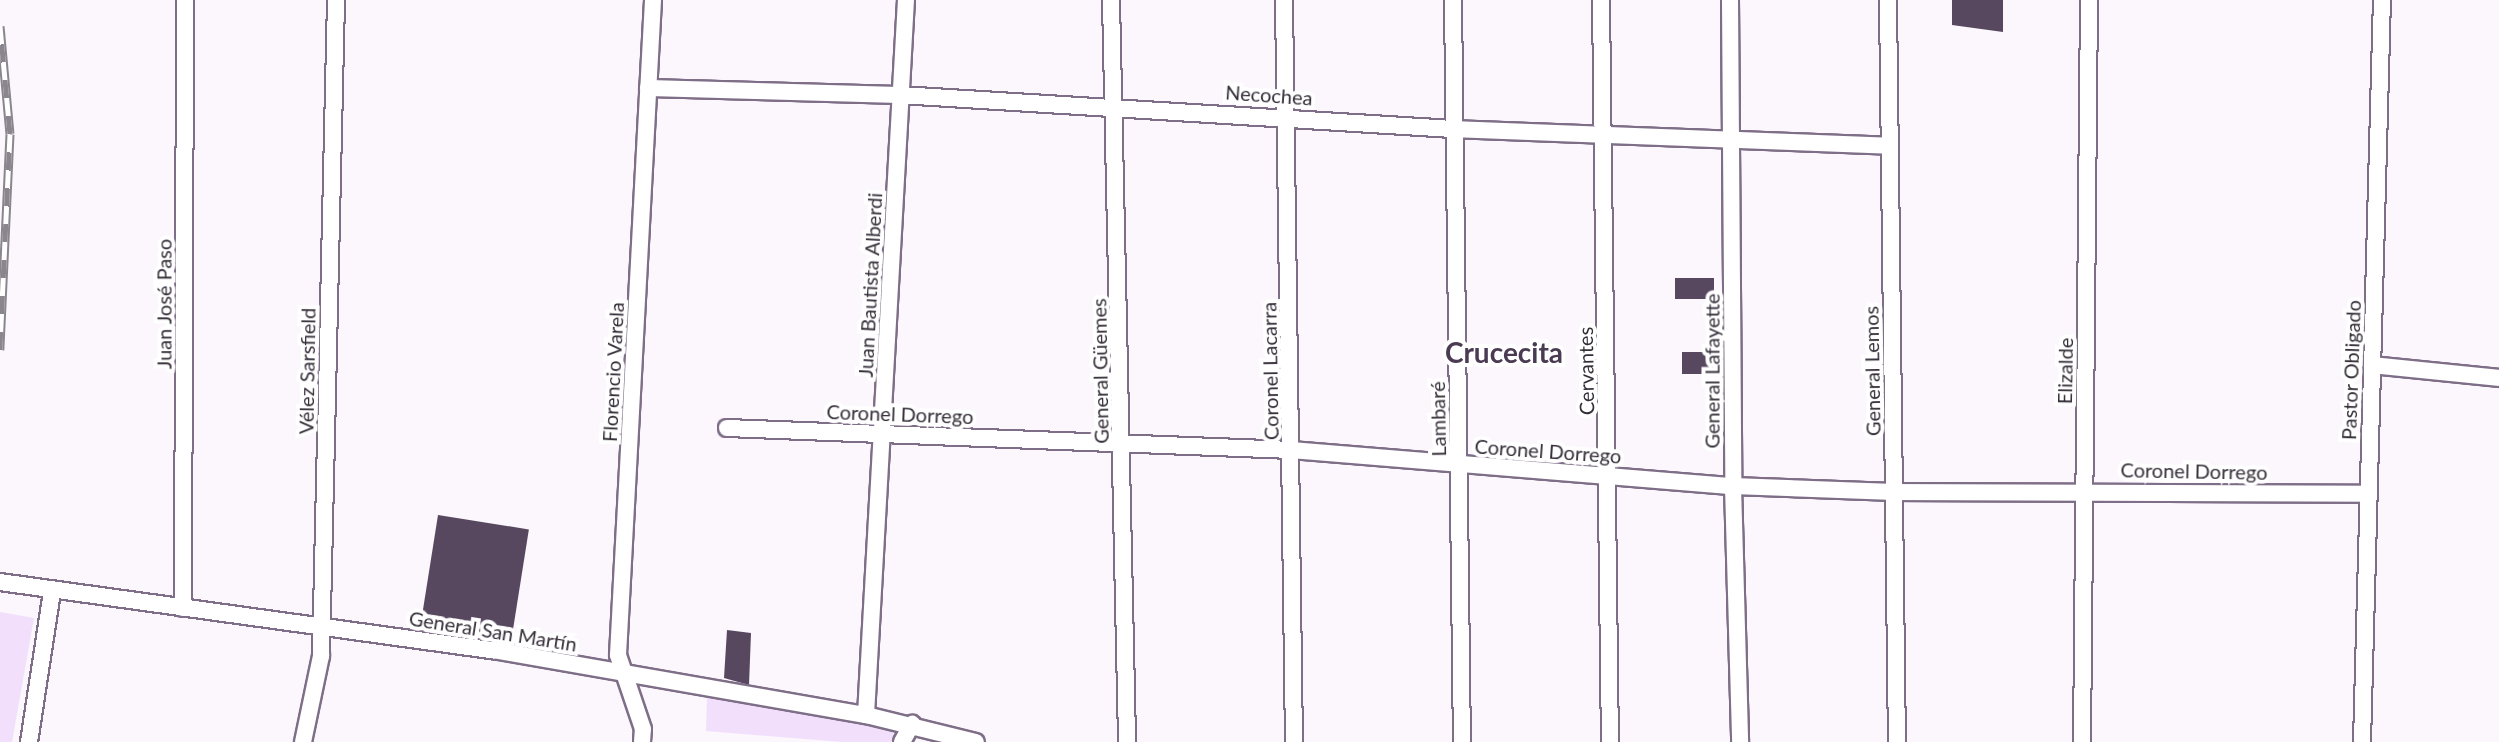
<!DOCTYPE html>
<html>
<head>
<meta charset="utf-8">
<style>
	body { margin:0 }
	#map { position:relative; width:2499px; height:742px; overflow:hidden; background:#fbf7fd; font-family:Lato,sans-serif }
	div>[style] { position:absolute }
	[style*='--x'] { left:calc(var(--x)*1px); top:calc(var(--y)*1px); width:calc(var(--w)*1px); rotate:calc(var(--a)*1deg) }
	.green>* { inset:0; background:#f1dffc }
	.building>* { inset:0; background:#574860; transform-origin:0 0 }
	.roads { filter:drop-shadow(2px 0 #7e6e87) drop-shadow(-2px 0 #7e6e87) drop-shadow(0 2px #7e6e87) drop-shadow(0 -2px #7e6e87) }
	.street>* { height:16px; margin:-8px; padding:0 8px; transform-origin:8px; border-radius:8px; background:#fff }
	.rail>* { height:9px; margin-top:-4.5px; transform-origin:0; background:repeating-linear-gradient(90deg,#fff 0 18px,#8b858e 0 36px); box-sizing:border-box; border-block:2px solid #8b858e }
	span { translate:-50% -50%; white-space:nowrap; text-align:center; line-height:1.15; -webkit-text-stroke:8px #fff; paint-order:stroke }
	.street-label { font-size:20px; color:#352e39 }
	.district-label { font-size:28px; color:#4a3b53; font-weight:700 }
</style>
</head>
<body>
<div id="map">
	<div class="green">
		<i style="clip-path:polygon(0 612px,34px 618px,12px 742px,0 742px)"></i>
		<i style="clip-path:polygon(707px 697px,889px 727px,895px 737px,891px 742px,842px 742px,706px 731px)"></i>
	</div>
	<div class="building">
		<i style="clip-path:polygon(1952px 0,2003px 0,2003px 32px,1952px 25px)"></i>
		<i style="left:1714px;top:278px;width:21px;height:39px;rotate:90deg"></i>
		<i style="left:1713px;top:352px;width:22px;height:31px;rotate:90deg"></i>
		<i style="left:438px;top:515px;width:92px;height:114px;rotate:9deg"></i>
		<i style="clip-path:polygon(727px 630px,751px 633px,749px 685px,724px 678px)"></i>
	</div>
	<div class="roads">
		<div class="street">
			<i style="--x:1111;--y:0;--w:742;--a:88.76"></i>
			<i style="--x:1284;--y:0;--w:742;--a:89.23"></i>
			<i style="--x:1453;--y:0;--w:742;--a:89.31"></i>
			<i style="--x:1601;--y:0;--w:742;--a:89.31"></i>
			<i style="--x:1730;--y:0;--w:486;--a:89.6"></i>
			<i style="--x:1733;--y:486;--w:256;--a:88.4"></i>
			<i style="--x:1888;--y:0;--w:742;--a:89.31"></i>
			<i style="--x:648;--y:88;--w:252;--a:1.6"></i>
			<i style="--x:900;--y:95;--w:554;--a:3.52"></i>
			<i style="--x:1453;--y:129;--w:435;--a:2.2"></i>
			<i style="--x:2372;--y:365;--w:128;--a:5.8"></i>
			<i style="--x:727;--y:428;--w:564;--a:2.23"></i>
			<i style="--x:1291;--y:450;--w:443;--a:4.7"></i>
			<i style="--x:1733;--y:486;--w:161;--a:2.1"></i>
			<i style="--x:1894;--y:492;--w:472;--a:0.2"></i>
			<i style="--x:0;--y:582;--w:498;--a:7.9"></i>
			<i style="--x:493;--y:650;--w:379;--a:9.9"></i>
			<i style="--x:866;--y:715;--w:113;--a:13.8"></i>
			<i style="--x:183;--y:608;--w:608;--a:-89.81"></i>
			<i style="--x:866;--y:715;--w:716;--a:-86.8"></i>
			<i style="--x:29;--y:742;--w:153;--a:-81.3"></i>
			<i style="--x:303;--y:742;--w:88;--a:-78.2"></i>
			<i style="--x:321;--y:656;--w:656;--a:-88.69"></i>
			<i style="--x:642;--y:742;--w:13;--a:-86"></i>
			<i style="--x:643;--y:729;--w:78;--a:-108.7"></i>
			<i style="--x:618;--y:655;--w:656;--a:-86.94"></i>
			<i style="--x:902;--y:742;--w:21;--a:-61"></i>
			<i style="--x:2082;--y:742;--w:742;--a:-89.46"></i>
			<i style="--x:2362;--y:742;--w:742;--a:-88.46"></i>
		</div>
	</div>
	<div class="rail">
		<i style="--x:0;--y:26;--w:108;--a:84.7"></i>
		<i style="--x:10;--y:134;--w:216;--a:92.7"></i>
	</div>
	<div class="street-label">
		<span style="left:1269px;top:95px;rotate:4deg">Necochea</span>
		<span style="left:870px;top:285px;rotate:-87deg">Juan Bautista Alberdi</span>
		<span style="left:164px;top:304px;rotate:-90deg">Juan José Paso</span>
		<span style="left:2351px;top:370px;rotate:-88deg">Pastor Obligado</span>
		<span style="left:307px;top:371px;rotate:-89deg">Vélez Sarsfield</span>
		<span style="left:1100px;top:371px;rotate:-91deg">General Güemes</span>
		<span style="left:1270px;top:371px;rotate:-91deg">Coronel Lacarra</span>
		<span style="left:1586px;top:371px;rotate:-91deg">Cervantes</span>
		<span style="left:1712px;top:371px;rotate:-90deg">General Lafayette</span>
		<span style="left:1872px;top:371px;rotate:-91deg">General Lemos</span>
		<span style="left:2065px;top:371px;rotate:-89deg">Elizalde</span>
		<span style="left:613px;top:372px;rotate:-87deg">Florencio Varela</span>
		<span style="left:900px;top:414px;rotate:2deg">Coronel Dorrego</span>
		<span style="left:1438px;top:419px;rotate:-91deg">Lambaré</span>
		<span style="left:1548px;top:451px;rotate:4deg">Coronel Dorrego</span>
		<span style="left:2194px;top:471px;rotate:1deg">Coronel Dorrego</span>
		<span style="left:493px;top:631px;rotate:9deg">General San Martín</span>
	</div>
	<div class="district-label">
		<span style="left:1504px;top:352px">Crucecita</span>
	</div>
</div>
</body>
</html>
